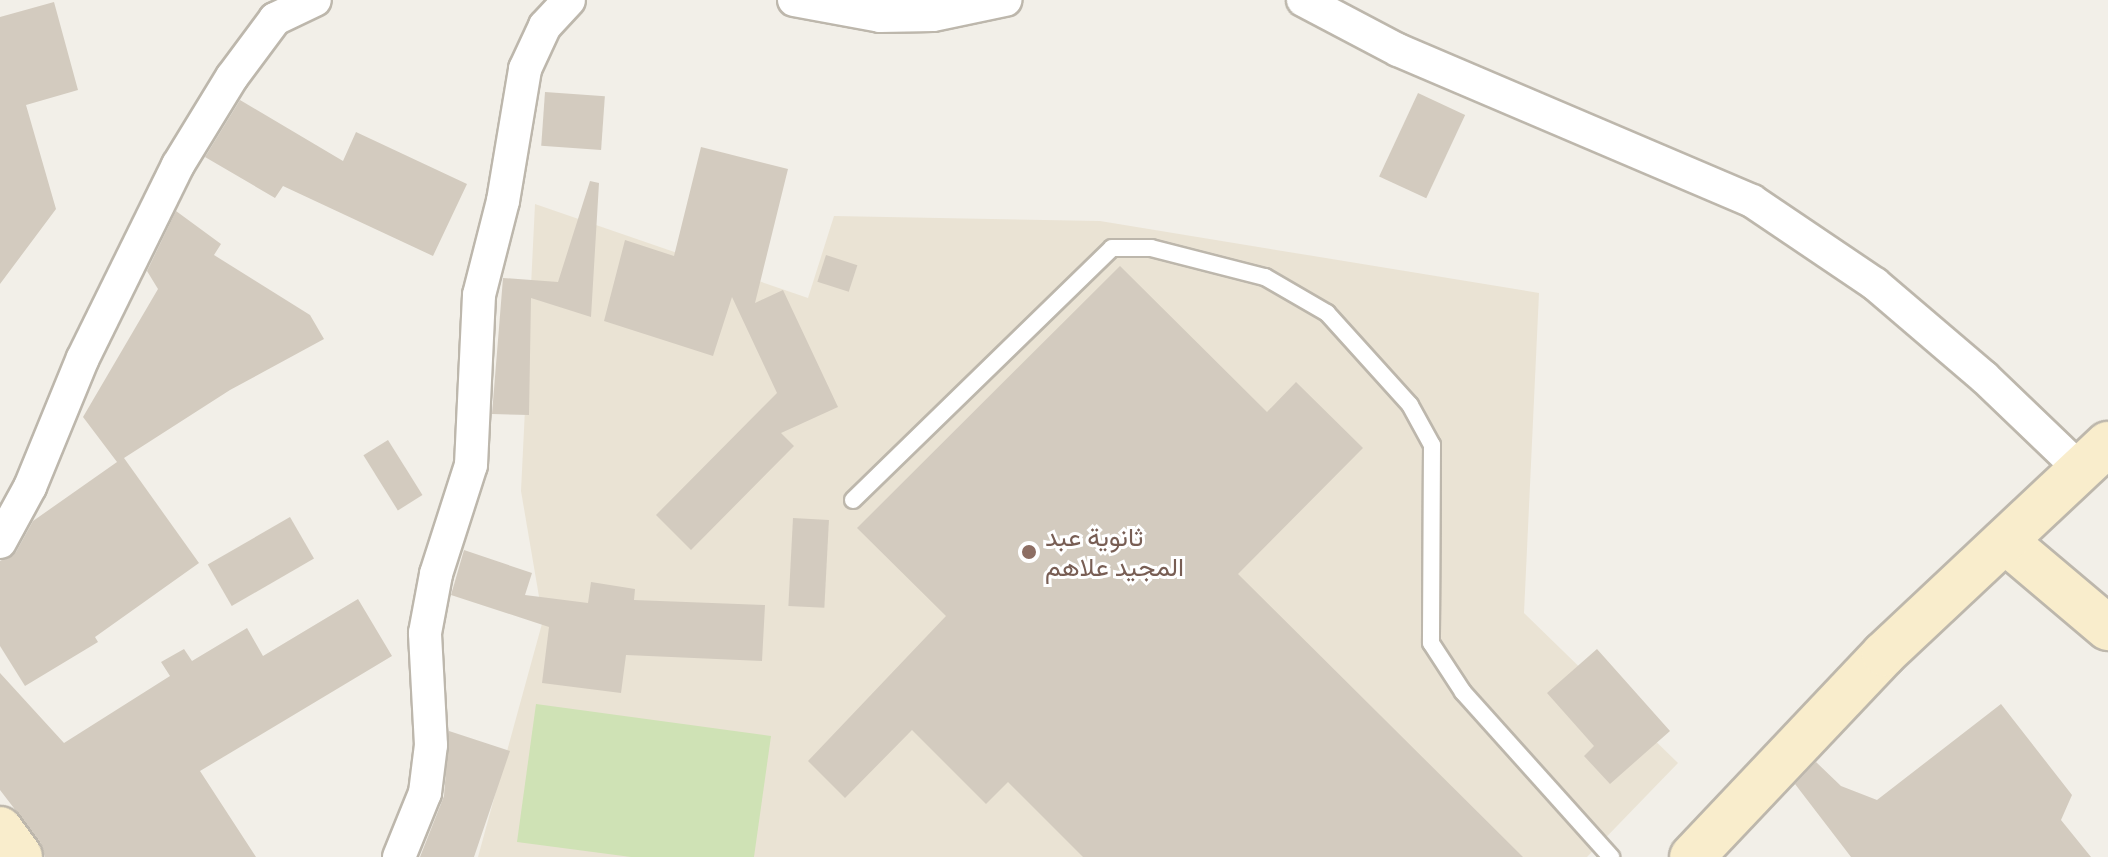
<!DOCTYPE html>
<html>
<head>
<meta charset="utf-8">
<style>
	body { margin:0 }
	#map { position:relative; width:2108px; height:857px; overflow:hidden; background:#f2efe8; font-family:"Archivo Narrow",Vazirmatn,sans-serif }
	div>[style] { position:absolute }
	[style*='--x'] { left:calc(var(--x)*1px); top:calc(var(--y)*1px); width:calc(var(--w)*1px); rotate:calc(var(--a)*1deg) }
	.education>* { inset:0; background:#eae3d4 }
	.green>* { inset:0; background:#cfe2b5 }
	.building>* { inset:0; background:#d3cbbf; transform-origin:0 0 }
	.roads { filter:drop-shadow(2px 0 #bdb7ac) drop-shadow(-2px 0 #bdb7ac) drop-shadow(0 2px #bdb7ac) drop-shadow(0 -2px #bdb7ac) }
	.lane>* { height:16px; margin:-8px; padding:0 8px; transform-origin:8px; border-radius:8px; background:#fff }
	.street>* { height:32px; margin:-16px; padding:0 16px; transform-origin:16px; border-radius:16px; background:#fff }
	.secondary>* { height:44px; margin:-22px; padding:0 22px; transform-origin:22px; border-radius:22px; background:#f9edcc }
	.dots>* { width:22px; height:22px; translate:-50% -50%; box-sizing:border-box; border:4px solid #fff; border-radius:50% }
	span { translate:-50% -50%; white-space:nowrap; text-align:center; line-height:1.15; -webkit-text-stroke:6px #fff; paint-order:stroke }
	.education-label { font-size:26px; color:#785e54 }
	.left { translate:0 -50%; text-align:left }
</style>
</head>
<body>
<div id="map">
	<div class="education">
		<i style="clip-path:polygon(535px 204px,808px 298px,834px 216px,1100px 221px,1539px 293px,1524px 613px,1678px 763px,1587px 857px,478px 857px,543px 620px,521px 491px)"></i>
	</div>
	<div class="green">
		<i style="clip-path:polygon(536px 704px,771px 736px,754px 857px,631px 857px,517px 842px)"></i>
	</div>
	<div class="building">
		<i style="clip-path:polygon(54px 2px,78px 90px,26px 105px,56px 209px,0 284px,0 17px)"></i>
		<i style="left:545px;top:92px;width:60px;height:54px;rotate:4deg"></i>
		<i style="left:1418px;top:93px;width:52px;height:92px;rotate:25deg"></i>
		<i style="clip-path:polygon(240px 100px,343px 161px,356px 132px,467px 184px,433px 256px,283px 186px,275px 198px,205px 157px)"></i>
		<i style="clip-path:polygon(701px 147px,788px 169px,755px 303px,783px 290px,838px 407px,781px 433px,794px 446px,691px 550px,656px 515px,777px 393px,732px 297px,713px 356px,604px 321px,625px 240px,674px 256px)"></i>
		<i style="clip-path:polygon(590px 181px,599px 183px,591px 317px,531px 298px,529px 415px,492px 414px,503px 278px,558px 282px)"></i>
		<i style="clip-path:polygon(176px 211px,221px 244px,214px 255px,310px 315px,324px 339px,230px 390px,124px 458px,199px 563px,95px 637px,98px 642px,25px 686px,0 646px,0 561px,16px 552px,33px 521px,117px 462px,83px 417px,158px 289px,147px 271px)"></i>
		<i style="left:826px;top:255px;width:33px;height:28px;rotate:18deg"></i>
		<i style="clip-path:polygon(1120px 266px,1267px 412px,1296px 382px,1363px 448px,1238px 574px,1523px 857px,1083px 857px,1008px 782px,986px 804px,912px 730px,845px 798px,808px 761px,946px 616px,857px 528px)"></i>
		<i style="left:388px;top:440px;width:65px;height:29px;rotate:58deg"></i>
		<i style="left:290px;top:517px;width:48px;height:95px;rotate:60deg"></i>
		<i style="left:793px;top:518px;width:36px;height:88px;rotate:3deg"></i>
		<i style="clip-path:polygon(464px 550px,532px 573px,525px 595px,588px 603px,591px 582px,635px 589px,634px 600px,765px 605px,762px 661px,626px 655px,621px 693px,542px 683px,549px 627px,451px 595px)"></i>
		<i style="clip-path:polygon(358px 599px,392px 656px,200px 771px,256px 857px,45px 857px,40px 842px,0 790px,0 673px,64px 743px,170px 676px,161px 662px,184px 649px,192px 661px,247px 628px,263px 656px)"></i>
		<i style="clip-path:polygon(1597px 649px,1670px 731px,1610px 784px,1584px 756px,1594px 746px,1547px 693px)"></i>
		<i style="clip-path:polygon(2001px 704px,2072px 795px,2061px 820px,2091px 857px,1851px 857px,1795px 784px,1816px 762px,1841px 786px,1877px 800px)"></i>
		<i style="clip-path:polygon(449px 731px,510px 751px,474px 857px,420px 857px,444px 796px)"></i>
	</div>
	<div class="roads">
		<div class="lane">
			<i style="--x:853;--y:500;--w:361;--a:-44.2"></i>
			<i style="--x:1112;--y:248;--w:39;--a:0"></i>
			<i style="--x:1151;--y:248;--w:118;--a:14.3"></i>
			<i style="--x:1265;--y:277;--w:72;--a:30.1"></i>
			<i style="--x:1327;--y:313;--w:124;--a:47.9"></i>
			<i style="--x:1410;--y:405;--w:46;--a:61.2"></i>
			<i style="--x:1432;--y:445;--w:198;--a:90.3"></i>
			<i style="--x:1431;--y:643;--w:59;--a:56.9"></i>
			<i style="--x:1463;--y:692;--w:222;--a:48.1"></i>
		</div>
		<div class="street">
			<i style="--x:794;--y:0;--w:87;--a:10.5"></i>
			<i style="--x:880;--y:16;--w:53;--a:-1.1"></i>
			<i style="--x:933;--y:15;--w:74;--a:-11.8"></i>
			<i style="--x:1303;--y:0;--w:107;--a:27.8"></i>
			<i style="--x:1398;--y:50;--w:385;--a:23.1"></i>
			<i style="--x:1752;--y:201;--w:148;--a:34"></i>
			<i style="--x:1875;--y:284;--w:143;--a:40.5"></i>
			<i style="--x:1984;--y:377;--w:134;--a:43.8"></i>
			<i style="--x:0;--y:542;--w:63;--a:-61.4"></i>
			<i style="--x:30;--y:487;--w:139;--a:-67.7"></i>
			<i style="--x:83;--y:358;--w:215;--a:-63.8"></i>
			<i style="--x:178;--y:165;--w:103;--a:-58.5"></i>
			<i style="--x:232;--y:77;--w:72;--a:-53.4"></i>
			<i style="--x:275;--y:19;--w:44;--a:-25.4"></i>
			<i style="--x:399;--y:857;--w:69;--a:-67.9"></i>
			<i style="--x:425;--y:793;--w:48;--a:-82.9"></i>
			<i style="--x:431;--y:745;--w:112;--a:-93.1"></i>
			<i style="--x:425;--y:633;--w:60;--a:-79.4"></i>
			<i style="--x:436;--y:574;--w:114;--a:-72.2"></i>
			<i style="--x:471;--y:465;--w:170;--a:-87.3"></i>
			<i style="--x:479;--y:295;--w:97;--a:-75.7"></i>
			<i style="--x:503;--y:201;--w:134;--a:-80.5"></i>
			<i style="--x:525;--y:69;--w:47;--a:-65.1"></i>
			<i style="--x:545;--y:26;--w:35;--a:-47"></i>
		</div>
		<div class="secondary">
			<i style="--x:2005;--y:541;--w:135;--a:40.2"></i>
			<i style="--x:0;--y:829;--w:34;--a:54"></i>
			<i style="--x:1692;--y:857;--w:279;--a:-46.6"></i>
			<i style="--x:1884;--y:654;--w:307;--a:-43.2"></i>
		</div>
	</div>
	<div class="dots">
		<i style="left:1029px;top:552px;background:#8d6e63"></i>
	</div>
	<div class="education-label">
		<span class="left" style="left:1045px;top:552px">ثانوية عبد<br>المجيد علاهم</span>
	</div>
</div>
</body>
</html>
